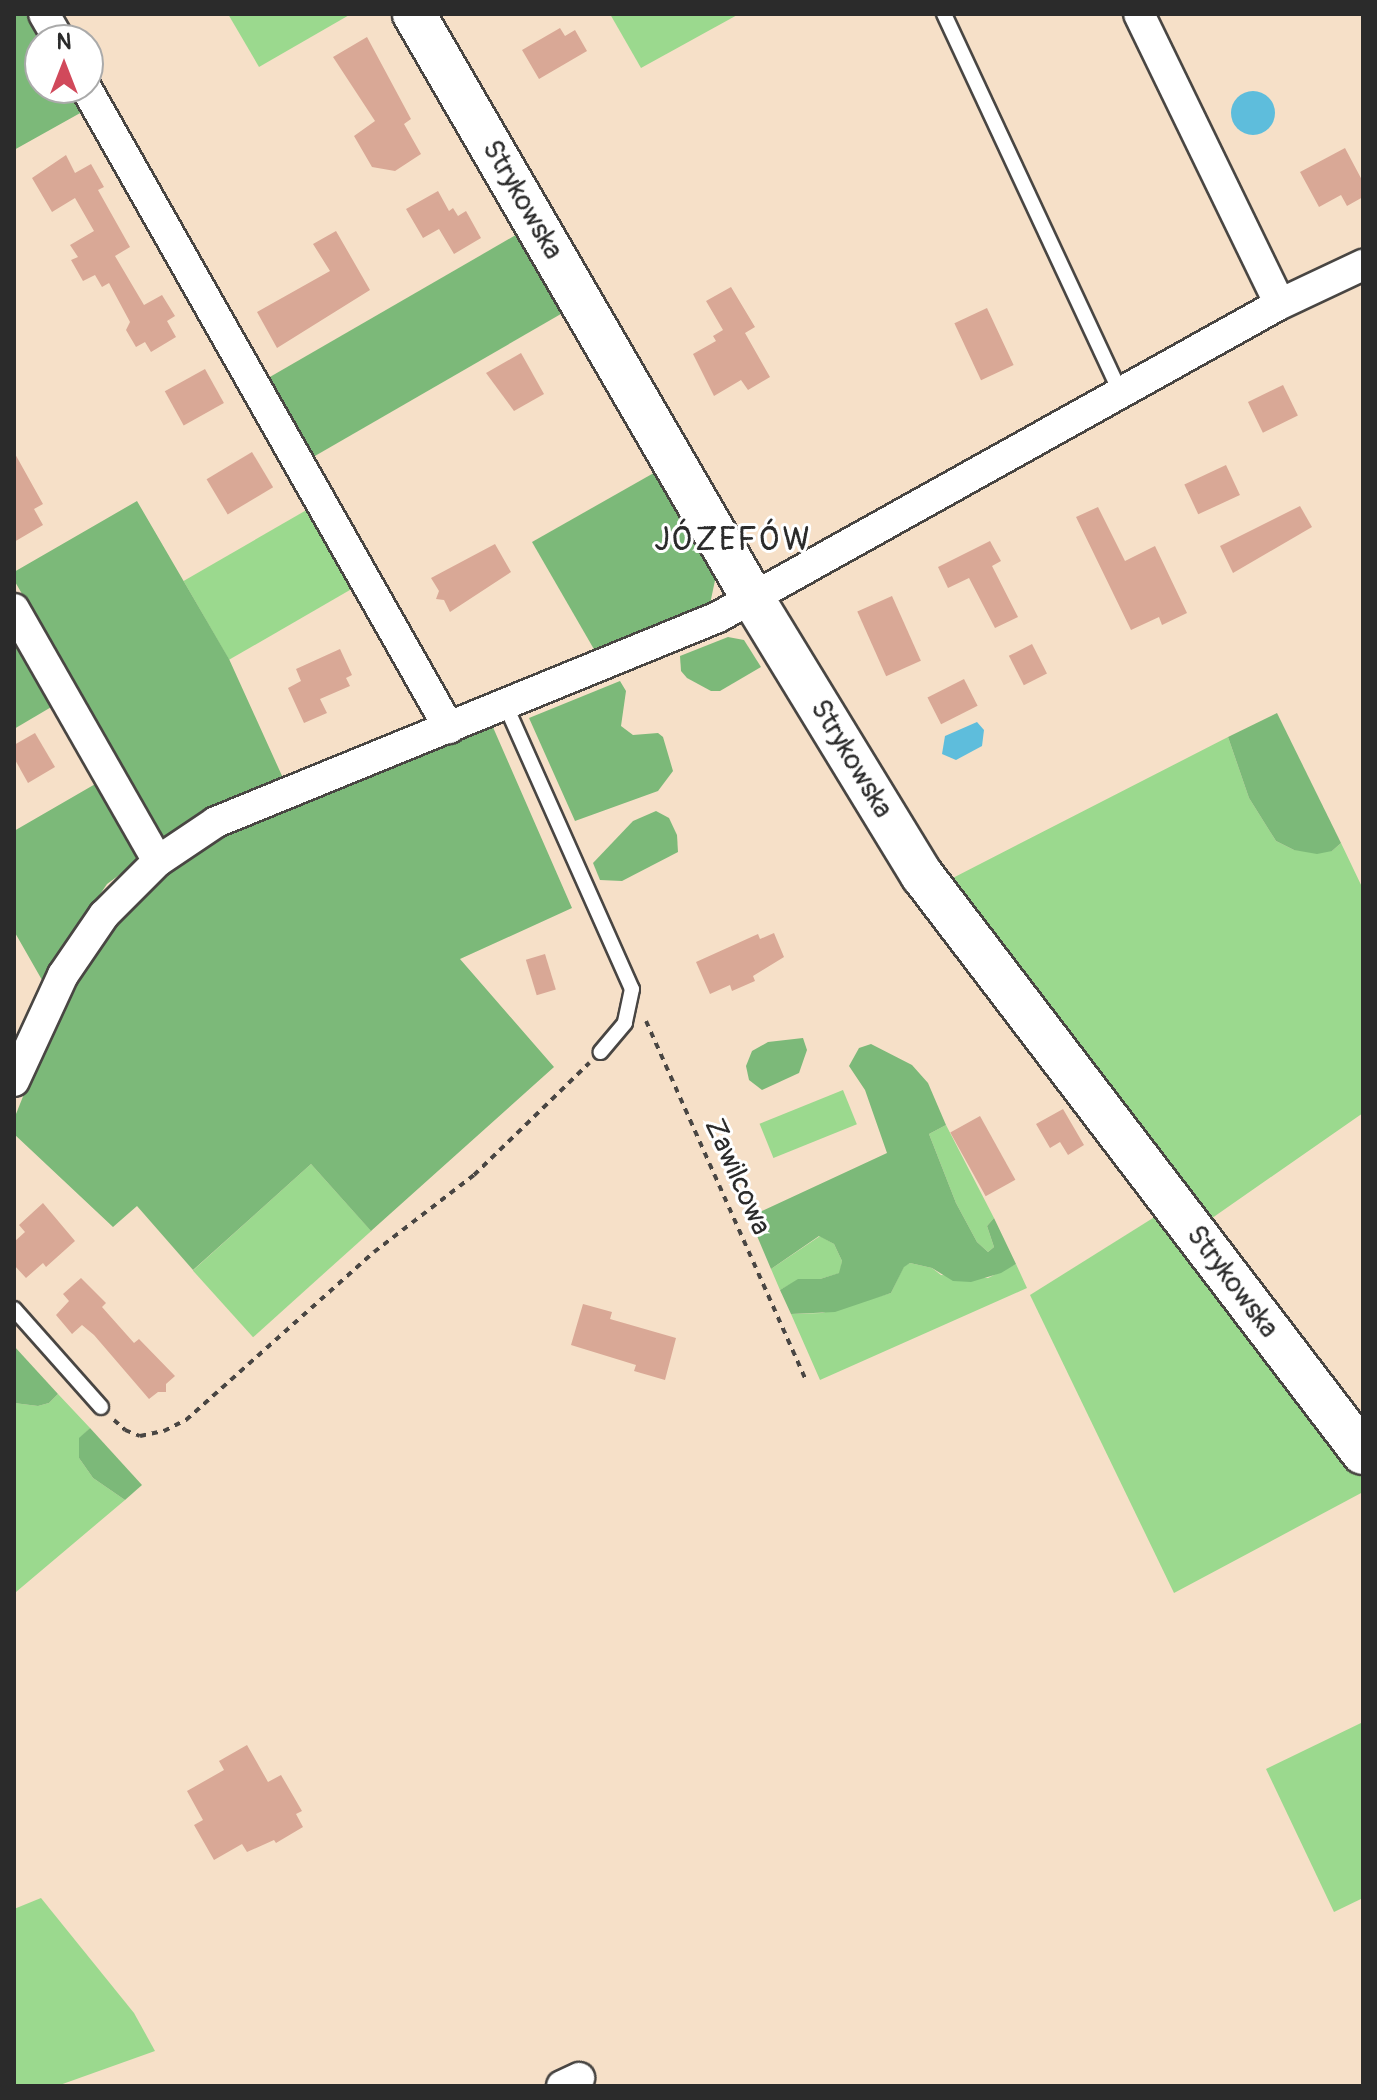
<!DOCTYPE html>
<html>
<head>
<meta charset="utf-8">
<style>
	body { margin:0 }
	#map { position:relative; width:1377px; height:2100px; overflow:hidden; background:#f6e0c8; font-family:Pangolin,sans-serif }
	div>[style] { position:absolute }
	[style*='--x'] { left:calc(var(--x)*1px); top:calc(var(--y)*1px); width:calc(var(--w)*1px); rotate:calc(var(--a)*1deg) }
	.green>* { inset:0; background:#9bd98e; transform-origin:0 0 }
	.forest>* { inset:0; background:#7cb979; transform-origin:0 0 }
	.water>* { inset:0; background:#5ebddc }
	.round { border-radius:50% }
	.building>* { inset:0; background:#d9a896; transform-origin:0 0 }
	.path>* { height:4px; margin-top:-2px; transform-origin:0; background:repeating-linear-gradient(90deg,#494643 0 6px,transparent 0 12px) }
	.roads { filter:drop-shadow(2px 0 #494643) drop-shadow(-2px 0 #494643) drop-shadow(0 2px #494643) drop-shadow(0 -2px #494643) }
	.lane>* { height:14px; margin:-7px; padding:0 7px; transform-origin:7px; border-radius:7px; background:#fff }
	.street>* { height:30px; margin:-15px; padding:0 15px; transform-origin:15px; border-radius:15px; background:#fff }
	.secondary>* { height:42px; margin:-21px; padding:0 21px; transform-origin:21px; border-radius:21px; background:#fff }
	span { translate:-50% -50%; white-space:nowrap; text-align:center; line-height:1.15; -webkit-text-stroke:6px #fff; paint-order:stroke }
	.street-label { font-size:28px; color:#2b2b2b }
	.quarter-label { font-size:32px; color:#2b2b2b; letter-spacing:2px }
	.frame { position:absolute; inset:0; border:16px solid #2b2b2b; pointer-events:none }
	.north { position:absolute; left:24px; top:24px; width:80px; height:80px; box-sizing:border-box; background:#fff; border:2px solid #aaa; border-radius:50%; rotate:0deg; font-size:22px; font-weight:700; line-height:32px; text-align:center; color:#2b2b2b }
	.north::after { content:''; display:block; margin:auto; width:28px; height:36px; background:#d1495b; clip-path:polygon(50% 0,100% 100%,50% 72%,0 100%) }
</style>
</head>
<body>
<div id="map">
	<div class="green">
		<i style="clip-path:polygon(228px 14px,351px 14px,259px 67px)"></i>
		<i style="clip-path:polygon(610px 14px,739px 14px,641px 68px)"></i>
		<i style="left:310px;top:508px;width:91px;height:146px;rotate:60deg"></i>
		<i style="clip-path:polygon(1228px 737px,1249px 798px,1276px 841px,1294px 850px,1332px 851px,1341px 843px,1363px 889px,1363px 1113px,1205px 1223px,945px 882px)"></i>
		<i style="left:843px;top:1090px;width:37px;height:90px;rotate:68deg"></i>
		<i style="clip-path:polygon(946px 1125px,994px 1218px,987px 1226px,994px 1247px,988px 1252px,977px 1242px,956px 1203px,929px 1134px)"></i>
		<i style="left:311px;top:1164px;width:90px;height:159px;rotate:48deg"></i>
		<i style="clip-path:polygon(1161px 1213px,1363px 1479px,1363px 1492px,1174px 1593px,1030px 1295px)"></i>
		<i style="clip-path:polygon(820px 1236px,834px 1244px,842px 1261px,840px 1273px,820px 1279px,798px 1280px,780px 1290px,771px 1269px)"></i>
		<i style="clip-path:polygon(910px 1263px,932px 1268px,941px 1275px,988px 1278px,1016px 1264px,1027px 1288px,820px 1380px,791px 1314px,822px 1313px,891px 1293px,904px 1266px)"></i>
		<i style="clip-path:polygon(58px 1394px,90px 1428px,79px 1439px,79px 1458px,93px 1478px,125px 1500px,16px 1592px,14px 1403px,38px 1406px,49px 1403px)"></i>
		<i style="clip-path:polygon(1363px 1722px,1363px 1898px,1334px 1912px,1266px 1769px)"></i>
		<i style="clip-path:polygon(41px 1898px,134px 2013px,155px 2051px,57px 2086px,14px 2086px,14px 1909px)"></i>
	</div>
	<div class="forest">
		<i style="clip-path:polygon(14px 14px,26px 14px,41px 40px,40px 88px,68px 88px,82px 112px,14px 150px)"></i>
		<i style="left:521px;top:232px;width:91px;height:291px;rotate:60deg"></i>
		<i style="clip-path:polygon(659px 470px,717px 571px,710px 604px,595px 651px,532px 542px)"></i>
		<i style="clip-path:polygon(137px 501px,229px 659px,283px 778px,209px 810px,165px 842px,14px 580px,14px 572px)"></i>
		<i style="clip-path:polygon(728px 637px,744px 640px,761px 667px,720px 691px,711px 691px,687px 678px,681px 671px,680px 656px)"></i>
		<i style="clip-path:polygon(14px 638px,53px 706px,14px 729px)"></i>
		<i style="clip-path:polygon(620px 681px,626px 691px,621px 726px,633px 735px,658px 733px,663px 737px,673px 771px,658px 791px,575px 821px,529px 718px)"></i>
		<i style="clip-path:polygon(1277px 713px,1341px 843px,1332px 851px,1317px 854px,1294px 850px,1276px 841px,1249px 798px,1228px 737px)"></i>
		<i style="clip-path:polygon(492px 725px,572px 908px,460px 959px,554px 1067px,371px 1231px,311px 1164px,193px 1270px,137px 1206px,113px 1227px,14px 1134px,14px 1119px,60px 1004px,126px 906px,222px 835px)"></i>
		<i style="clip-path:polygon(97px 783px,141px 859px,107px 884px,42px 980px,14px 931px,14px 831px)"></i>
		<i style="clip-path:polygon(656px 811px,669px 818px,677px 835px,678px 852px,622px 881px,600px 880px,593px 863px,633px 821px)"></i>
		<i style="clip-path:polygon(803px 1038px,807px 1050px,799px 1073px,762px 1090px,749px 1080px,746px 1066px,752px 1051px,768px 1042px)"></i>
		<i style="clip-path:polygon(871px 1044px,912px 1065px,928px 1083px,946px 1125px,929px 1134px,956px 1203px,977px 1242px,988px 1252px,994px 1247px,987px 1226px,994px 1218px,1016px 1264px,1001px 1273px,971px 1282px,953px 1281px,932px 1268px,910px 1263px,904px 1267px,891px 1293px,835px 1312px,791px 1314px,780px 1290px,798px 1279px,820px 1279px,839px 1273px,842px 1261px,834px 1244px,819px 1236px,771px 1269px,749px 1217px,887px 1153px,865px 1090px,849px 1066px,859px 1048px)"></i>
		<i style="clip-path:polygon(14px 1346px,58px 1394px,49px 1403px,38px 1406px,14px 1403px)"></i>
		<i style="clip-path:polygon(90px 1428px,142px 1485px,125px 1500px,93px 1478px,79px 1458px,79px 1438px)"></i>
	</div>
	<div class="water">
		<i class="round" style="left:1231px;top:91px;width:44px;height:44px"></i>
		<i style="clip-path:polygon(977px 722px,984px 730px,982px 746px,956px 760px,942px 754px,945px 736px)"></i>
	</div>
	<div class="building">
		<i style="clip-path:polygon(560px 28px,565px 36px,575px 30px,587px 51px,539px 79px,522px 50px)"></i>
		<i style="clip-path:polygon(367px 37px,411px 119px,404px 124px,421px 154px,395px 171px,372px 167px,354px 136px,375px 121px,333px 57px)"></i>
		<i style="clip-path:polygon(1345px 148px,1363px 182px,1363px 197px,1347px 206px,1341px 195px,1319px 207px,1300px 172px)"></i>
		<i style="clip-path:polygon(66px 155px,75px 173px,91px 164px,104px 187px,98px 190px,130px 247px,115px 256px,144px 305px,162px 295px,175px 316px,167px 321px,176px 337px,151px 352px,145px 342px,136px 347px,126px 330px,130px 322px,109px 283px,102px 287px,95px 275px,83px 281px,71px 260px,78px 257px,70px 245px,94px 231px,75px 198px,52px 212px,32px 178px)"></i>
		<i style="clip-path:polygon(438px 191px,449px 211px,453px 208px,458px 216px,466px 211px,481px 238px,454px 254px,439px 229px,423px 238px,406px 209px)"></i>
		<i style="clip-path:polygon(336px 231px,370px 290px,277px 348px,257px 312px,330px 271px,313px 244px)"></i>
		<i style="clip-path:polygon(731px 287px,755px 327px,745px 333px,770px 377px,748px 390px,741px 380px,714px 396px,693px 354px,716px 341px,713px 336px,723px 330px,706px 301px)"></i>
		<i style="left:987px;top:308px;width:63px;height:36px;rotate:65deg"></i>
		<i style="clip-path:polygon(521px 353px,544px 394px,514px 411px,486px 373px)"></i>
		<i style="left:205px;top:369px;width:39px;height:46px;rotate:61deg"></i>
		<i style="left:1283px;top:385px;width:34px;height:39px;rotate:64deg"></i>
		<i style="clip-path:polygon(14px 452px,43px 504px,34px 509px,43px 525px,14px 542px)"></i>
		<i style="left:252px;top:452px;width:41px;height:53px;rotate:59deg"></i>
		<i style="left:1226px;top:465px;width:33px;height:46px;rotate:65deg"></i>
		<i style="clip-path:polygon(1300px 506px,1312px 527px,1233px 573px,1220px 546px)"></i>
		<i style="clip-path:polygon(1098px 507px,1125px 561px,1155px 546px,1187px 613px,1162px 625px,1159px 617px,1131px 630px,1076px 517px)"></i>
		<i style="clip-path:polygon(990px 541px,1001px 561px,992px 566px,1018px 617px,995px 628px,969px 578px,948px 588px,938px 567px)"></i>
		<i style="clip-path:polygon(495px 544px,511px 572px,450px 612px,444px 600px,436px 599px,439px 591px,431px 578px)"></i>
		<i style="left:892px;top:596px;width:71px;height:38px;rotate:66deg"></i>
		<i style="left:1032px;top:644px;width:33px;height:26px;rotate:63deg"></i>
		<i style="clip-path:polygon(340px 649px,352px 675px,346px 678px,350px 686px,320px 699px,327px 713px,304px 723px,288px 688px,301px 681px,296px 669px)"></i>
		<i style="left:964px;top:679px;width:30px;height:41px;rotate:63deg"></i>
		<i style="clip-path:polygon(35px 733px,55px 767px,28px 783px,14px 758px,14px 745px)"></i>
		<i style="clip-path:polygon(774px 933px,784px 957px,753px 976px,755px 981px,732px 991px,730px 985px,710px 994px,696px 962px,758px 934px,760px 939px)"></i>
		<i style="left:545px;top:954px;width:37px;height:20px;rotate:73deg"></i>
		<i style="clip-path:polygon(1063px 1109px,1084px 1145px,1068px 1155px,1060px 1142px,1050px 1148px,1036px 1124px)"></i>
		<i style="left:980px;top:1116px;width:73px;height:34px;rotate:61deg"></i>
		<i style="clip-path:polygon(43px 1203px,75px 1241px,46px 1267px,43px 1263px,26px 1278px,14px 1265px,14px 1242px,25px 1232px,19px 1225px)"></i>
		<i style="clip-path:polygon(81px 1278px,106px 1303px,102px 1307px,134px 1343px,139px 1339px,175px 1376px,166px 1384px,166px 1392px,158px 1392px,149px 1399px,94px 1335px,82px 1325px,72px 1334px,56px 1315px,69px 1301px,63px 1294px)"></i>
		<i style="clip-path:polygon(583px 1304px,612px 1312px,610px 1319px,676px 1338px,665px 1380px,634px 1371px,636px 1365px,571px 1345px)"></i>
		<i style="clip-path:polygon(247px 1745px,268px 1782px,281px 1775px,302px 1811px,296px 1814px,303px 1827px,276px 1843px,274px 1840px,247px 1852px,242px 1844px,214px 1860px,194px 1825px,203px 1820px,187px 1791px,224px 1770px,219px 1761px)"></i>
	</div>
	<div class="path">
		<i style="--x:646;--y:1021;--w:393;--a:66"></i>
		<i style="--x:114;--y:1420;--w:15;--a:42"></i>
		<i style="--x:125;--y:1430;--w:16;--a:22"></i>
		<i style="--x:140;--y:1436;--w:25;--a:-12"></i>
		<i style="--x:164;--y:1431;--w:25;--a:-27"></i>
		<i style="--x:186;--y:1420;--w:252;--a:-41.8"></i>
		<i style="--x:374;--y:1252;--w:126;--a:-37.6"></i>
		<i style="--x:474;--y:1175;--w:161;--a:-44.2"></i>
	</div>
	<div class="roads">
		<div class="lane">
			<i style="--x:944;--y:14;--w:417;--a:65"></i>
			<i style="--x:505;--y:704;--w:312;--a:66"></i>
			<i style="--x:632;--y:989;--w:35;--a:102"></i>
			<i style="--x:625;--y:1023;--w:38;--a:130"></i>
			<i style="--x:14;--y:1309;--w:131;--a:48.4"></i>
		</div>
		<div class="street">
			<i style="--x:44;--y:14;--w:30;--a:60"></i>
			<i style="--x:1139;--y:14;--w:322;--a:64.1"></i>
			<i style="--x:86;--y:88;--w:736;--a:60.44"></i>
			<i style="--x:14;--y:609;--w:290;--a:60.3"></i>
			<i style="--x:14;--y:1081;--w:117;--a:-65.2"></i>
			<i style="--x:63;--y:975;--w:73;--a:-55.7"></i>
			<i style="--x:104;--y:915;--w:76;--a:-45"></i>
			<i style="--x:158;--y:861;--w:70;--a:-33.9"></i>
			<i style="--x:216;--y:822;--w:542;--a:-22.21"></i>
			<i style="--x:718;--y:617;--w:643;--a:-29.12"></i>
			<i style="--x:1280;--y:304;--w:92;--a:-25.2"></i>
			<i style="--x:562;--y:2086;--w:19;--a:-25"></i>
		</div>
		<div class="secondary">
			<i style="--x:414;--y:14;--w:674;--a:59.9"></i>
			<i style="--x:752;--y:597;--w:326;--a:58.6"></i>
			<i style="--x:922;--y:875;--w:727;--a:52.66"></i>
		</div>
	</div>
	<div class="street-label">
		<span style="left:522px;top:200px;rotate:60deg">Strykowska</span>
		<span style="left:851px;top:759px;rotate:59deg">Strykowska</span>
		<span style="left:737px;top:1177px;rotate:66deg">Zawilcowa</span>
		<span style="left:1232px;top:1282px;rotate:53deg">Strykowska</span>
	</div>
	<div class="quarter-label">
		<span style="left:733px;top:540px">JÓZEFÓW</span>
	</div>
	<div class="frame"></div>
	<div class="north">N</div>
</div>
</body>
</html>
